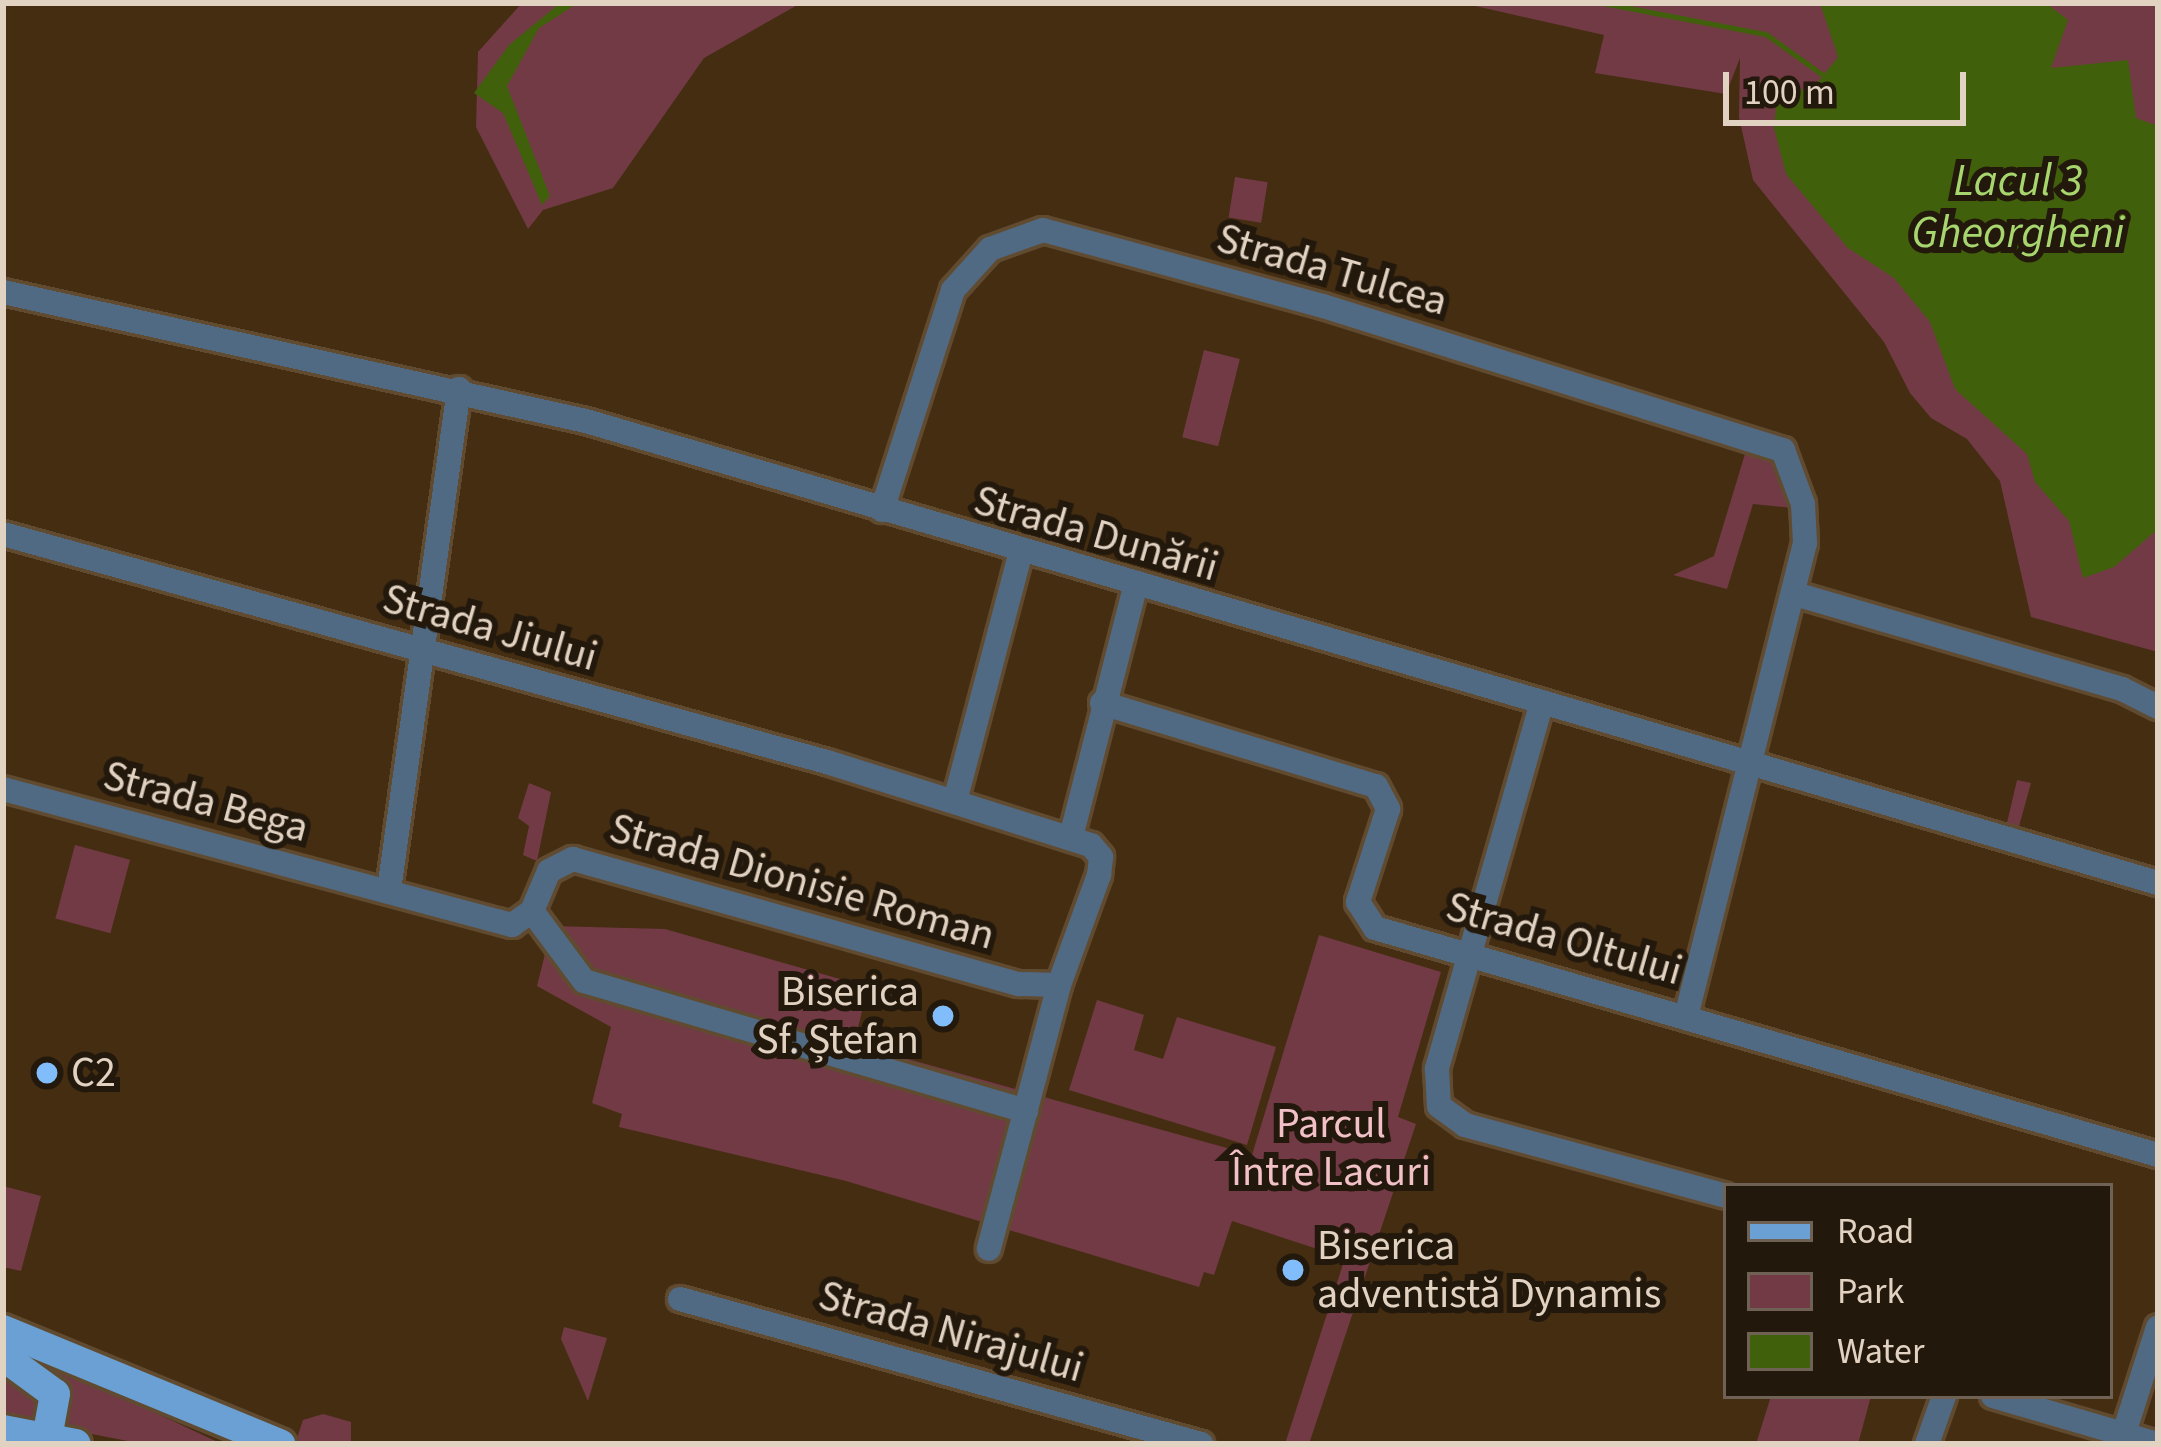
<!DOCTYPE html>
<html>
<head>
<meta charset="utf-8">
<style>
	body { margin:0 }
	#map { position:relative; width:2161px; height:1447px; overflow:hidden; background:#442d11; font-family:"Source Sans 3",sans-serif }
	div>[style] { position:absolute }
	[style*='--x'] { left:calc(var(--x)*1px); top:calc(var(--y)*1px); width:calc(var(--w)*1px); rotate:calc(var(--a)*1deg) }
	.green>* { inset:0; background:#723a45; transform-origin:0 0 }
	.water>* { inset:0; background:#41600b }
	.stream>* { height:4.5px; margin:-2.25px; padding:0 2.25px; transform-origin:2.25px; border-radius:2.25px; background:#41600b }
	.roads { filter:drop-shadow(3px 0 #604b31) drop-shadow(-3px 0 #604b31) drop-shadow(0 3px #604b31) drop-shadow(0 -3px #604b31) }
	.minor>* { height:24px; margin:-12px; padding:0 12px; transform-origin:12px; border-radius:12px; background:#516a84 }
	.major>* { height:30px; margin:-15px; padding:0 15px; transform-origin:15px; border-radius:15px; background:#6aa0d4 }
	.dots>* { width:33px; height:33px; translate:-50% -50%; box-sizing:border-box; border:6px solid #23180c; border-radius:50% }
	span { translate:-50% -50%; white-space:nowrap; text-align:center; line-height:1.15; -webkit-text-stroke:12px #23180c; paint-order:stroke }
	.street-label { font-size:42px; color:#e1d2c2 }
	.poi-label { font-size:42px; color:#e1d2c2 }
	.right { translate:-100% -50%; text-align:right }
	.left { translate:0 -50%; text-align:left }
	.park-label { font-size:42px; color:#f2c1c7 }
	.water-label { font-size:45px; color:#a7d66e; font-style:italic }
	.frame { position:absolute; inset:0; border:6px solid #e1d2c2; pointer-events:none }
	.legend { position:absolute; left:1723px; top:1183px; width:390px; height:216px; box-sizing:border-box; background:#23180c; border:3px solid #6f6255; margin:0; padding:15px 21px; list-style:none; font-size:36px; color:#e1d2c2 }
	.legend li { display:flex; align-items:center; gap:24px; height:60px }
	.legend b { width:60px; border:3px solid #6f6255 }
	.scale { position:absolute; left:1723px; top:72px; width:243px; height:54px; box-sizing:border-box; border:6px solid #e1d2c2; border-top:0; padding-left:15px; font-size:36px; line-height:42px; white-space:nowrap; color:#e1d2c2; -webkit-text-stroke:9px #23180c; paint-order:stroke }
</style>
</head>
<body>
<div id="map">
	<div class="green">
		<i style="clip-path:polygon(522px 3px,801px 3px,704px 58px,613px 188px,543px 210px,528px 229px,476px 127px,478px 52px)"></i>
		<i style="clip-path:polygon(1462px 3px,2158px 3px,2158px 652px,2031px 617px,2000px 481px,1967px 439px,1931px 418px,1910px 393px,1884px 342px,1753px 180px,1739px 117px,1740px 58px,1726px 94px,1595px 73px,1604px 35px)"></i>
		<i style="left:1235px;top:177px;width:33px;height:41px;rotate:9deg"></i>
		<i style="left:1204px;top:350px;width:37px;height:90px;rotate:14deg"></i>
		<i style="clip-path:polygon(1748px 444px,1773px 451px,1794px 508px,1753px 504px,1727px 589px,1673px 575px,1714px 556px)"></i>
		<i style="clip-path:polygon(2017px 780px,2031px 783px,2018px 830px,2006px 827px)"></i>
		<i style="clip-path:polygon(529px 783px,551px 792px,537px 861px,523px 855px,529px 826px,518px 818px)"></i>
		<i style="left:75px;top:845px;width:57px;height:76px;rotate:15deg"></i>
		<i style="clip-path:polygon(552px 926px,665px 929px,868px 987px,854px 1044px,1252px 1155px,1319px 935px,1441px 972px,1398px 1117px,1416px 1124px,1309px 1444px,1285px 1444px,1345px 1258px,1232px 1221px,1214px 1275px,1204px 1272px,1199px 1287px,846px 1181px,619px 1127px,622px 1114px,592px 1103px,611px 1027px,537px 986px)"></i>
		<i style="clip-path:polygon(1097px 1000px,1144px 1015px,1134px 1050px,1163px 1059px,1177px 1017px,1276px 1047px,1247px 1145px,1069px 1090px)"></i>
		<i style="clip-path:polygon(3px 1186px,41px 1196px,21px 1271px,3px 1267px)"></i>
		<i style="clip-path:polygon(564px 1327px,607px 1338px,588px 1401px,561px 1339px)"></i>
		<i style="clip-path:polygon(54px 1371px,126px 1399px,222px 1444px,143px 1444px,66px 1429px,70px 1412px)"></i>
		<i style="clip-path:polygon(3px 1378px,39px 1403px,35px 1424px,3px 1419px)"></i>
		<i style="clip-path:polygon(1771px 1396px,1871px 1396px,1858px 1444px,1756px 1444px)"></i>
		<i style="clip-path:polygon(323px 1414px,351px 1422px,351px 1444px,296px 1441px,303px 1420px)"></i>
	</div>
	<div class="water">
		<i style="clip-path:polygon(560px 3px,578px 3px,539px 28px,507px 86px,550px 196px,542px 205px,503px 113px,474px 93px,509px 45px)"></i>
		<i style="clip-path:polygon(1820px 3px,2046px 3px,2068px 20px,2051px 68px,2128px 60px,2136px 118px,2158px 126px,2158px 529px,2114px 567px,2083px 578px,2069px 521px,2035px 482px,2027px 454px,1955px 389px,1930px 322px,1894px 278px,1848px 248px,1786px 174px,1774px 128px,1779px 78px,1809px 93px,1838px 57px)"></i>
	</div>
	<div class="stream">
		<i style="--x:1603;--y:3;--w:166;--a:10.8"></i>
		<i style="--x:1766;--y:34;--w:70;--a:35.7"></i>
	</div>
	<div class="roads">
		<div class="minor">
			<i style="--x:3;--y:292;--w:597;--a:12.48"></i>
			<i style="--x:586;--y:421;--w:1638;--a:16.38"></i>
			<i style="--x:882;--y:510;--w:231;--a:-72.1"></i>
			<i style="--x:953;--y:290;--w:55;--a:-47.9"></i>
			<i style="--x:990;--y:249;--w:56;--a:-19.7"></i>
			<i style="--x:1043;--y:230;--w:290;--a:15.2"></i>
			<i style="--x:1323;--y:306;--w:482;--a:17.4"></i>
			<i style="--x:1783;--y:450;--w:58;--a:69.7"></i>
			<i style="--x:1803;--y:504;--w:39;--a:87"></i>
			<i style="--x:1805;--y:543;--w:486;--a:104.1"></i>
			<i style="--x:3;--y:534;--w:855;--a:15.47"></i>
			<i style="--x:827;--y:762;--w:277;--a:17.5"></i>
			<i style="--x:1091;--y:845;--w:16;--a:50"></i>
			<i style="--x:1101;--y:857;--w:18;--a:96"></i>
			<i style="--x:1099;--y:875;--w:117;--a:110"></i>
			<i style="--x:1059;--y:985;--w:273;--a:104.9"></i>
			<i style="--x:1795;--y:594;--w:341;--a:16.2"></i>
			<i style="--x:2122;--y:689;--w:40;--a:26.6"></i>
			<i style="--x:1542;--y:702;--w:382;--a:106"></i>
			<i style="--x:1437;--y:1069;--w:37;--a:87"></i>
			<i style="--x:1439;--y:1106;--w:32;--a:36"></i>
			<i style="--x:1465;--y:1125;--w:270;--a:15.2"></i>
			<i style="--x:1102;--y:703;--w:286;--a:16.9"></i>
			<i style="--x:1376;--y:786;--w:26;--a:62"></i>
			<i style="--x:1388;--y:809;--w:98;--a:107.9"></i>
			<i style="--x:1358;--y:902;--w:31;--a:57"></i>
			<i style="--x:1375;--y:928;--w:815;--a:16.17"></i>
			<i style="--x:3;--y:789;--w:527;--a:14.96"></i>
			<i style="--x:512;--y:925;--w:24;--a:-35"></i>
			<i style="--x:532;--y:911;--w:43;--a:-67"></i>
			<i style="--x:549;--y:871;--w:27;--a:-27"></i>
			<i style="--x:573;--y:859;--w:463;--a:15.7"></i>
			<i style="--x:1019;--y:984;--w:40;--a:1.4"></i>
			<i style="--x:955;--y:801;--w:258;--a:-75.2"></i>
			<i style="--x:1072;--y:833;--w:254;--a:-75.6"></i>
			<i style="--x:389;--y:890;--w:506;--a:-82.05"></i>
			<i style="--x:532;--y:911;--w:87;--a:53.4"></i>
			<i style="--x:584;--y:981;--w:461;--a:16.4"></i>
			<i style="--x:680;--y:1299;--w:541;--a:15.55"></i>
			<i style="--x:1993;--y:1396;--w:171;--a:16.3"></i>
			<i style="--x:2124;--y:1433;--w:111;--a:-72.2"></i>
			<i style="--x:1927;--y:1444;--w:51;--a:-70.5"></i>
		</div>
		<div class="major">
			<i style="--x:3;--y:1330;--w:300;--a:22.4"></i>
			<i style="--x:3;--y:1356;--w:64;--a:36.2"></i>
			<i style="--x:55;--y:1394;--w:45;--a:100.3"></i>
			<i style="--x:3;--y:1430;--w:74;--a:10.9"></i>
		</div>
	</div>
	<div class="dots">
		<i style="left:943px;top:1016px;background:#80bdfa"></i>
		<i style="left:47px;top:1073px;background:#80bdfa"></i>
		<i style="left:1293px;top:1270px;background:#80bdfa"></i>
	</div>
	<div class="street-label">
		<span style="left:1332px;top:270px;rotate:16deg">Strada Tulcea</span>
		<span style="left:1096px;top:534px;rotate:16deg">Strada Dunării</span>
		<span style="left:490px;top:628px;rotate:16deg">Strada Jiului</span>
		<span style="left:206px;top:802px;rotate:15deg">Strada Bega</span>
		<span style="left:802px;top:882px;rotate:16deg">Strada Dionisie Roman</span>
		<span style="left:1564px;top:939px;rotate:16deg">Strada Oltului</span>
		<span style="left:951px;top:1332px;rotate:16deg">Strada Nirajului</span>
	</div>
	<div class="poi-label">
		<span class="right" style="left:919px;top:1016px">Biserica<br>Sf. Ștefan</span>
		<span class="left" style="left:71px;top:1073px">C2</span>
		<span class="left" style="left:1317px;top:1270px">Biserica<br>adventistă Dynamis</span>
	</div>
	<div class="park-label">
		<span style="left:1331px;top:1148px">Parcul<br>Între Lacuri</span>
	</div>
	<div class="water-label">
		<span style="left:2018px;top:208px">Lacul 3<br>Gheorgheni</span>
	</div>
	<div class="frame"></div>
	<ul class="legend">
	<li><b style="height:15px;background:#6aa0d4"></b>Road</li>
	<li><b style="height:33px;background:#723a45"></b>Park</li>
	<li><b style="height:33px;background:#41600b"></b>Water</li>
	</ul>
	<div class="scale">100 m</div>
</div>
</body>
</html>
